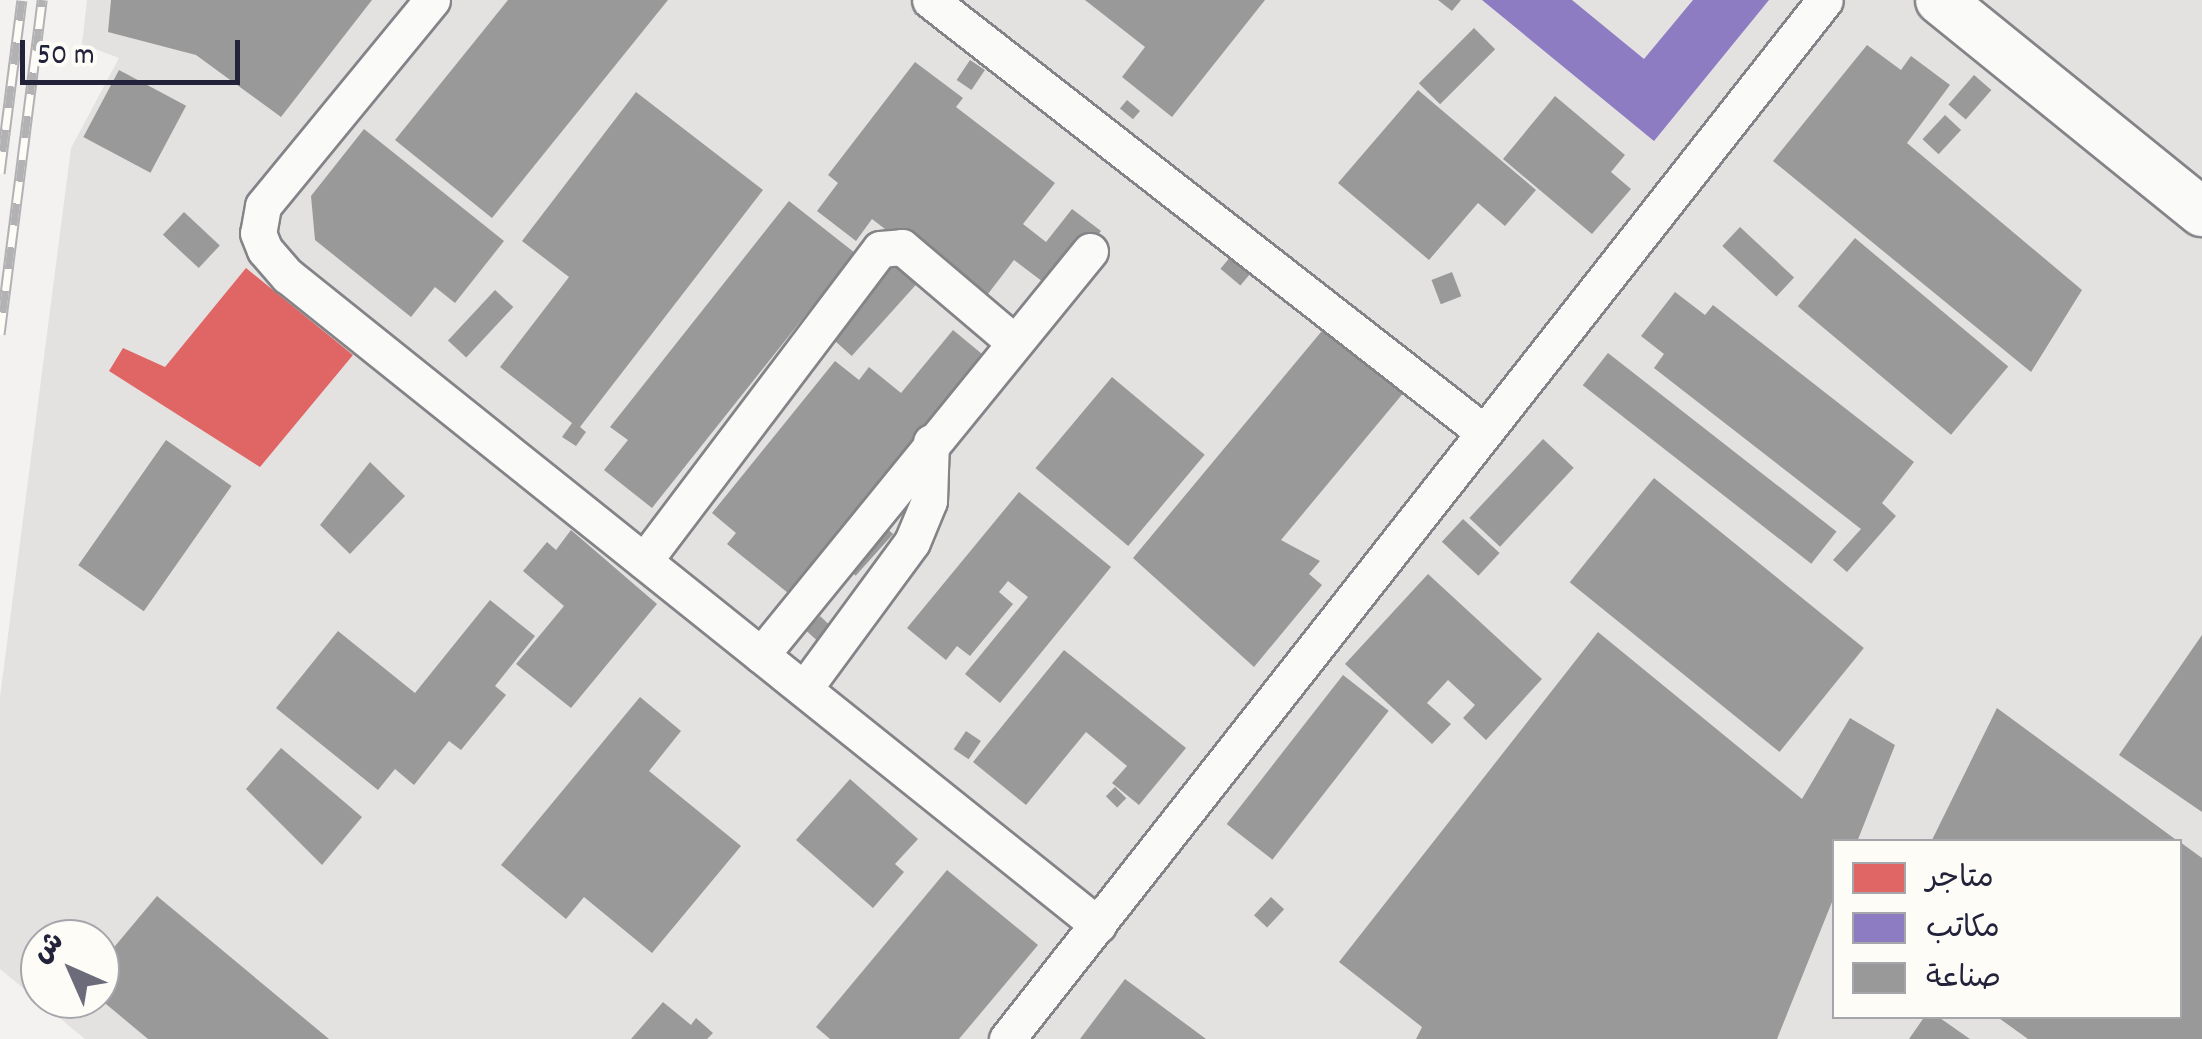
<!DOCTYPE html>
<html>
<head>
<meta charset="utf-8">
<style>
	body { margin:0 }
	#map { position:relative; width:2202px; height:1039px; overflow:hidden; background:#f3f2f0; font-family:Dekko,"Playpen Sans Arabic",sans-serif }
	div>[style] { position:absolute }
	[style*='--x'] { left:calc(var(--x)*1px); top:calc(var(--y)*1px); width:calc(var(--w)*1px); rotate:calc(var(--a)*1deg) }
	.built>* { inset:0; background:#e3e2e1 }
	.shops>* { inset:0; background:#e06666 }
	.offices>* { inset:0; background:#8e7cc3 }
	.industry>* { inset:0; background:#999; transform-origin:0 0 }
	.roads { filter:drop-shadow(2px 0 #848488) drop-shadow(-2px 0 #848488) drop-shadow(0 2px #848488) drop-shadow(0 -2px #848488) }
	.street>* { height:35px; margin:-17.5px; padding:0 17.5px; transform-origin:17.5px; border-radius:17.5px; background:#fafaf8 }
	.secondary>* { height:48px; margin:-24px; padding:0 24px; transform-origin:24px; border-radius:24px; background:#fafaf8 }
	.rail>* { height:11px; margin-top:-5.5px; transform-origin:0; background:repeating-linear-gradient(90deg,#fdfcf7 0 22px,#b2b2b4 0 44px); box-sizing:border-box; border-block:2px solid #b2b2b4 }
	span { translate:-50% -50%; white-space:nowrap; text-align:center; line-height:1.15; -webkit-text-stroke:10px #fdfcf7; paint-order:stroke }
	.legend { position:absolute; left:1832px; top:839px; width:350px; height:180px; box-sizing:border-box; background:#fdfcf7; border:2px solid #a5a5ac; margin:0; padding:12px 18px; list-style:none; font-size:30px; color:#22223b }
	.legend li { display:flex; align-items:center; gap:20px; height:50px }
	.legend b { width:50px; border:2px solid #a5a5ac }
	.north { position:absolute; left:20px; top:919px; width:100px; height:100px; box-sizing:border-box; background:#fdfcf7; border:2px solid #a5a5ac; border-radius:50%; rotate:315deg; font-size:28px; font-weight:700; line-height:40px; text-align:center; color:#22223b }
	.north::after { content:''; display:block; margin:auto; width:35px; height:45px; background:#6b6b7a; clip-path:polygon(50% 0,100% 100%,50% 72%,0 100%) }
	.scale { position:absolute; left:20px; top:40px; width:220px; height:45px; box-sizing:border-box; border:5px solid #22223b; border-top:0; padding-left:12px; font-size:30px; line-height:35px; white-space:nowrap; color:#22223b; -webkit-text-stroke:8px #fdfcf7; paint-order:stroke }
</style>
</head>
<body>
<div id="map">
	<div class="built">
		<i style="clip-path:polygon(evenodd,87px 0,2202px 0,2202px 1039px,85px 1039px,0 969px,0 697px,71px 148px,119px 58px,82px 44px,87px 0,1834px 842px,2180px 842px,2180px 1016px,1834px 1016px,1834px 842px,87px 0,40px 939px,100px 939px,100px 999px,40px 999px,40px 939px)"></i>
	</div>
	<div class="shops">
		<i style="clip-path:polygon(246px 268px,353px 355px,260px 467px,109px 371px,123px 348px,165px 367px)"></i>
	</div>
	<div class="offices">
		<i style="clip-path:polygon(1482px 0,1572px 0,1644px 59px,1693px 0,1769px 0,1654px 141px)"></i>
	</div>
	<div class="industry">
		<i style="clip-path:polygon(111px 0,372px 0,281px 117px,196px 55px,108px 32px)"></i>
		<i style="clip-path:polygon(508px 0,668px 0,492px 218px,395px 140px)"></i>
		<i style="clip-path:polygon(1085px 0,1265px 0,1172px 117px,1122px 77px,1145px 47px)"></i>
		<i style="clip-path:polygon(1438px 0,1461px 0,1452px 11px)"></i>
		<i style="left:1474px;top:28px;width:30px;height:78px;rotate:45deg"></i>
		<i style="clip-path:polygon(1867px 45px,1901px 70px,1911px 56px,1950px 85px,1907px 143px,2082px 290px,2031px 372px,1773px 161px)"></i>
		<i style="left:970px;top:60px;width:18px;height:24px;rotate:34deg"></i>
		<i style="clip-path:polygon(915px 62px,963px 98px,956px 107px,1055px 183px,1023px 224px,1046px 242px,1072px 209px,1101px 231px,1055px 291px,1014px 260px,981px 303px,872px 219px,856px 241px,817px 211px,838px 183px,828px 175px)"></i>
		<i style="left:119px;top:70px;width:76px;height:76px;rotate:28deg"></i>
		<i style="left:1974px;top:75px;width:23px;height:39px;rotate:41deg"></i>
		<i style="clip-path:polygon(1418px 90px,1536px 190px,1505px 226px,1478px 203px,1429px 260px,1338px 183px)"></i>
		<i style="clip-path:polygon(636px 92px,763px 190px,580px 427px,586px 432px,576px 446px,562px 437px,572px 423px,500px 367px,569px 277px,522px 241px)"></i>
		<i style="clip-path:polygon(1555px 96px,1625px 155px,1611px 172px,1631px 189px,1592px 234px,1503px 159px)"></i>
		<i style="left:1127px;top:100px;width:17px;height:11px;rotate:40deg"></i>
		<i style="left:1945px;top:115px;width:22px;height:33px;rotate:43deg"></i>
		<i style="clip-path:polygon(364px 129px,504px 241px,455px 303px,435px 287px,411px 317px,315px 240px,311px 196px)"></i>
		<i style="clip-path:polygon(789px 201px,855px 253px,652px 508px,604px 470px,628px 440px,610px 427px)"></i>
		<i style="left:184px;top:212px;width:49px;height:31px;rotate:43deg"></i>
		<i style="left:1740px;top:227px;width:74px;height:26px;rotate:43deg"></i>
		<i style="left:1855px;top:238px;width:200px;height:89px;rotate:40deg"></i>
		<i style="left:1232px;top:255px;width:26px;height:18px;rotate:40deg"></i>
		<i style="left:884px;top:256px;width:43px;height:96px;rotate:42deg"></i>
		<i style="left:1452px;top:272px;width:26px;height:22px;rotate:69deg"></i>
		<i style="left:495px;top:290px;width:25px;height:69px;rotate:43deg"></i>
		<i style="clip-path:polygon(1675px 292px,1705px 315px,1713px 305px,1914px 462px,1882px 503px,1896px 516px,1847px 572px,1833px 560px,1861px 529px,1654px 368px,1664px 354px,1641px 336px)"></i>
		<i style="clip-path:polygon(1326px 326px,1405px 391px,1281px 540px,1320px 561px,1309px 574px,1322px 585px,1254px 667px,1133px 558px)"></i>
		<i style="clip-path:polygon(953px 330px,982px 354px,788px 593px,727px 544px,736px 533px,712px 513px,835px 361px,859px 380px,869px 367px,901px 393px)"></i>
		<i style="left:1608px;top:353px;width:290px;height:41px;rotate:38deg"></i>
		<i style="left:1112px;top:377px;width:121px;height:119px;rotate:40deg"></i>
		<i style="left:1543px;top:439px;width:42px;height:108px;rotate:43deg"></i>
		<i style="left:166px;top:440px;width:80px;height:153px;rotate:35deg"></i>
		<i style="clip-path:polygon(370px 462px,405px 496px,350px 554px,320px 525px)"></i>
		<i style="left:1654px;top:478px;width:270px;height:134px;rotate:39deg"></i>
		<i style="clip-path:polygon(1019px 492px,1111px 567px,1000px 703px,965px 674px,1028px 597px,1008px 581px,999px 592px,1013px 604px,970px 656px,957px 646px,946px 660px,907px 628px)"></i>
		<i style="left:1463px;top:519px;width:50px;height:31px;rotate:43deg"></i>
		<i style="left:882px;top:524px;width:15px;height:56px;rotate:42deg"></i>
		<i style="clip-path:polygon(571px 530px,657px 604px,571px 708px,516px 664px,564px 606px,523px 571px,547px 542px,556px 550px)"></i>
		<i style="clip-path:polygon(1428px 574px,1542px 679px,1486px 740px,1463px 718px,1475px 705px,1448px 680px,1427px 703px,1451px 724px,1432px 744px,1345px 664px)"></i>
		<i style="clip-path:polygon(490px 600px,535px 636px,495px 686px,506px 695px,461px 750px,449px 741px,414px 785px,395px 769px,378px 790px,276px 708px,338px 631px,415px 693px)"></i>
		<i style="left:820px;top:616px;width:16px;height:20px;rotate:43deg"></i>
		<i style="clip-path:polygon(1598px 632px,1802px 799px,1850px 718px,1895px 745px,1857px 842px,1834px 842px,1834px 897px,1777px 1039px,1416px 1039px,1422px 1027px,1339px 962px)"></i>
		<i style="clip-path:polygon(2202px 635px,2202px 812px,2119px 755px)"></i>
		<i style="clip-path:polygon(1064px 650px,1186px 748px,1139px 805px,1112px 783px,1127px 766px,1086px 732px,1026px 805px,973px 762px)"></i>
		<i style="left:1343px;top:675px;width:58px;height:189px;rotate:38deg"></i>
		<i style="clip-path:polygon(640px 697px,681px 731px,649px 771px,741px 846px,652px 953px,584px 897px,566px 919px,501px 865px)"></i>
		<i style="clip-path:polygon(1997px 708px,2179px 842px,1931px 842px)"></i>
		<i style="left:966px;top:731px;width:18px;height:22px;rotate:34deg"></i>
		<i style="clip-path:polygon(281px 748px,362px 817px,322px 865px,246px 789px)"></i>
		<i style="clip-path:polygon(850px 779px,918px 839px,895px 864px,904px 872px,873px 908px,796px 840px)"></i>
		<i style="left:1115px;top:787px;width:16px;height:13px;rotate:45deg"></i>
		<i style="clip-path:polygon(2180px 842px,2202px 858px,2202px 1039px,2028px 1039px,1996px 1016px,2180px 1016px)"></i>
		<i style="clip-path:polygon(947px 870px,1038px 945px,959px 1039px,830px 1039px,816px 1027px)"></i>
		<i style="clip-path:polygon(157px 896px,329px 1039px,148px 1039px,100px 999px,100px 964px)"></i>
		<i style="left:1271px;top:897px;width:18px;height:25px;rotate:43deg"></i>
		<i style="clip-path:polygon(1125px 979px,1206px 1039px,1080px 1039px)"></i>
		<i style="clip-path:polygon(663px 1002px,691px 1025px,696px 1018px,713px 1033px,707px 1039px,631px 1039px)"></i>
		<i style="clip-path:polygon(1925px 1016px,1937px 1016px,1970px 1039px,1909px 1039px)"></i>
	</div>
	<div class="roads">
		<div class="street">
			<i style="--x:432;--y:0;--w:266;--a:129.4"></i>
			<i style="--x:263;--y:206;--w:27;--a:100"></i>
			<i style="--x:258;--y:233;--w:18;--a:68"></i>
			<i style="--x:265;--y:250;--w:35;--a:49"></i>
			<i style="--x:288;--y:276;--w:1038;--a:38.7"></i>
			<i style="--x:930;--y:0;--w:699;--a:37.97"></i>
			<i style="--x:644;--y:561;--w:391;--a:-52.9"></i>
			<i style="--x:880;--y:249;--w:22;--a:-5"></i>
			<i style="--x:902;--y:247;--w:145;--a:40.3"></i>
			<i style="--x:761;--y:655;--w:521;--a:-50.84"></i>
			<i style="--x:804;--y:689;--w:182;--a:-53.7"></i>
			<i style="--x:912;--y:542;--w:44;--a:-67.5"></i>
			<i style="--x:929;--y:501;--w:59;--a:-88.1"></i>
			<i style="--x:1007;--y:1039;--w:1322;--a:-51.79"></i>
		</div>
		<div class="secondary">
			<i style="--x:1940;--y:0;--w:337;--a:39"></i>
		</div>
	</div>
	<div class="rail">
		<i style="--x:0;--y:173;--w:174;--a:-82.8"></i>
		<i style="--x:0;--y:334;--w:337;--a:-82.8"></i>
	</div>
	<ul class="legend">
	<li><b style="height:28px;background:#e06666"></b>متاجر</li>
	<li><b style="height:28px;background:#8e7cc3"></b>مكاتب</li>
	<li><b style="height:28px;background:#999"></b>صناعة</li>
	</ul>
	<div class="north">ش</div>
	<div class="scale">50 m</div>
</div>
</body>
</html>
